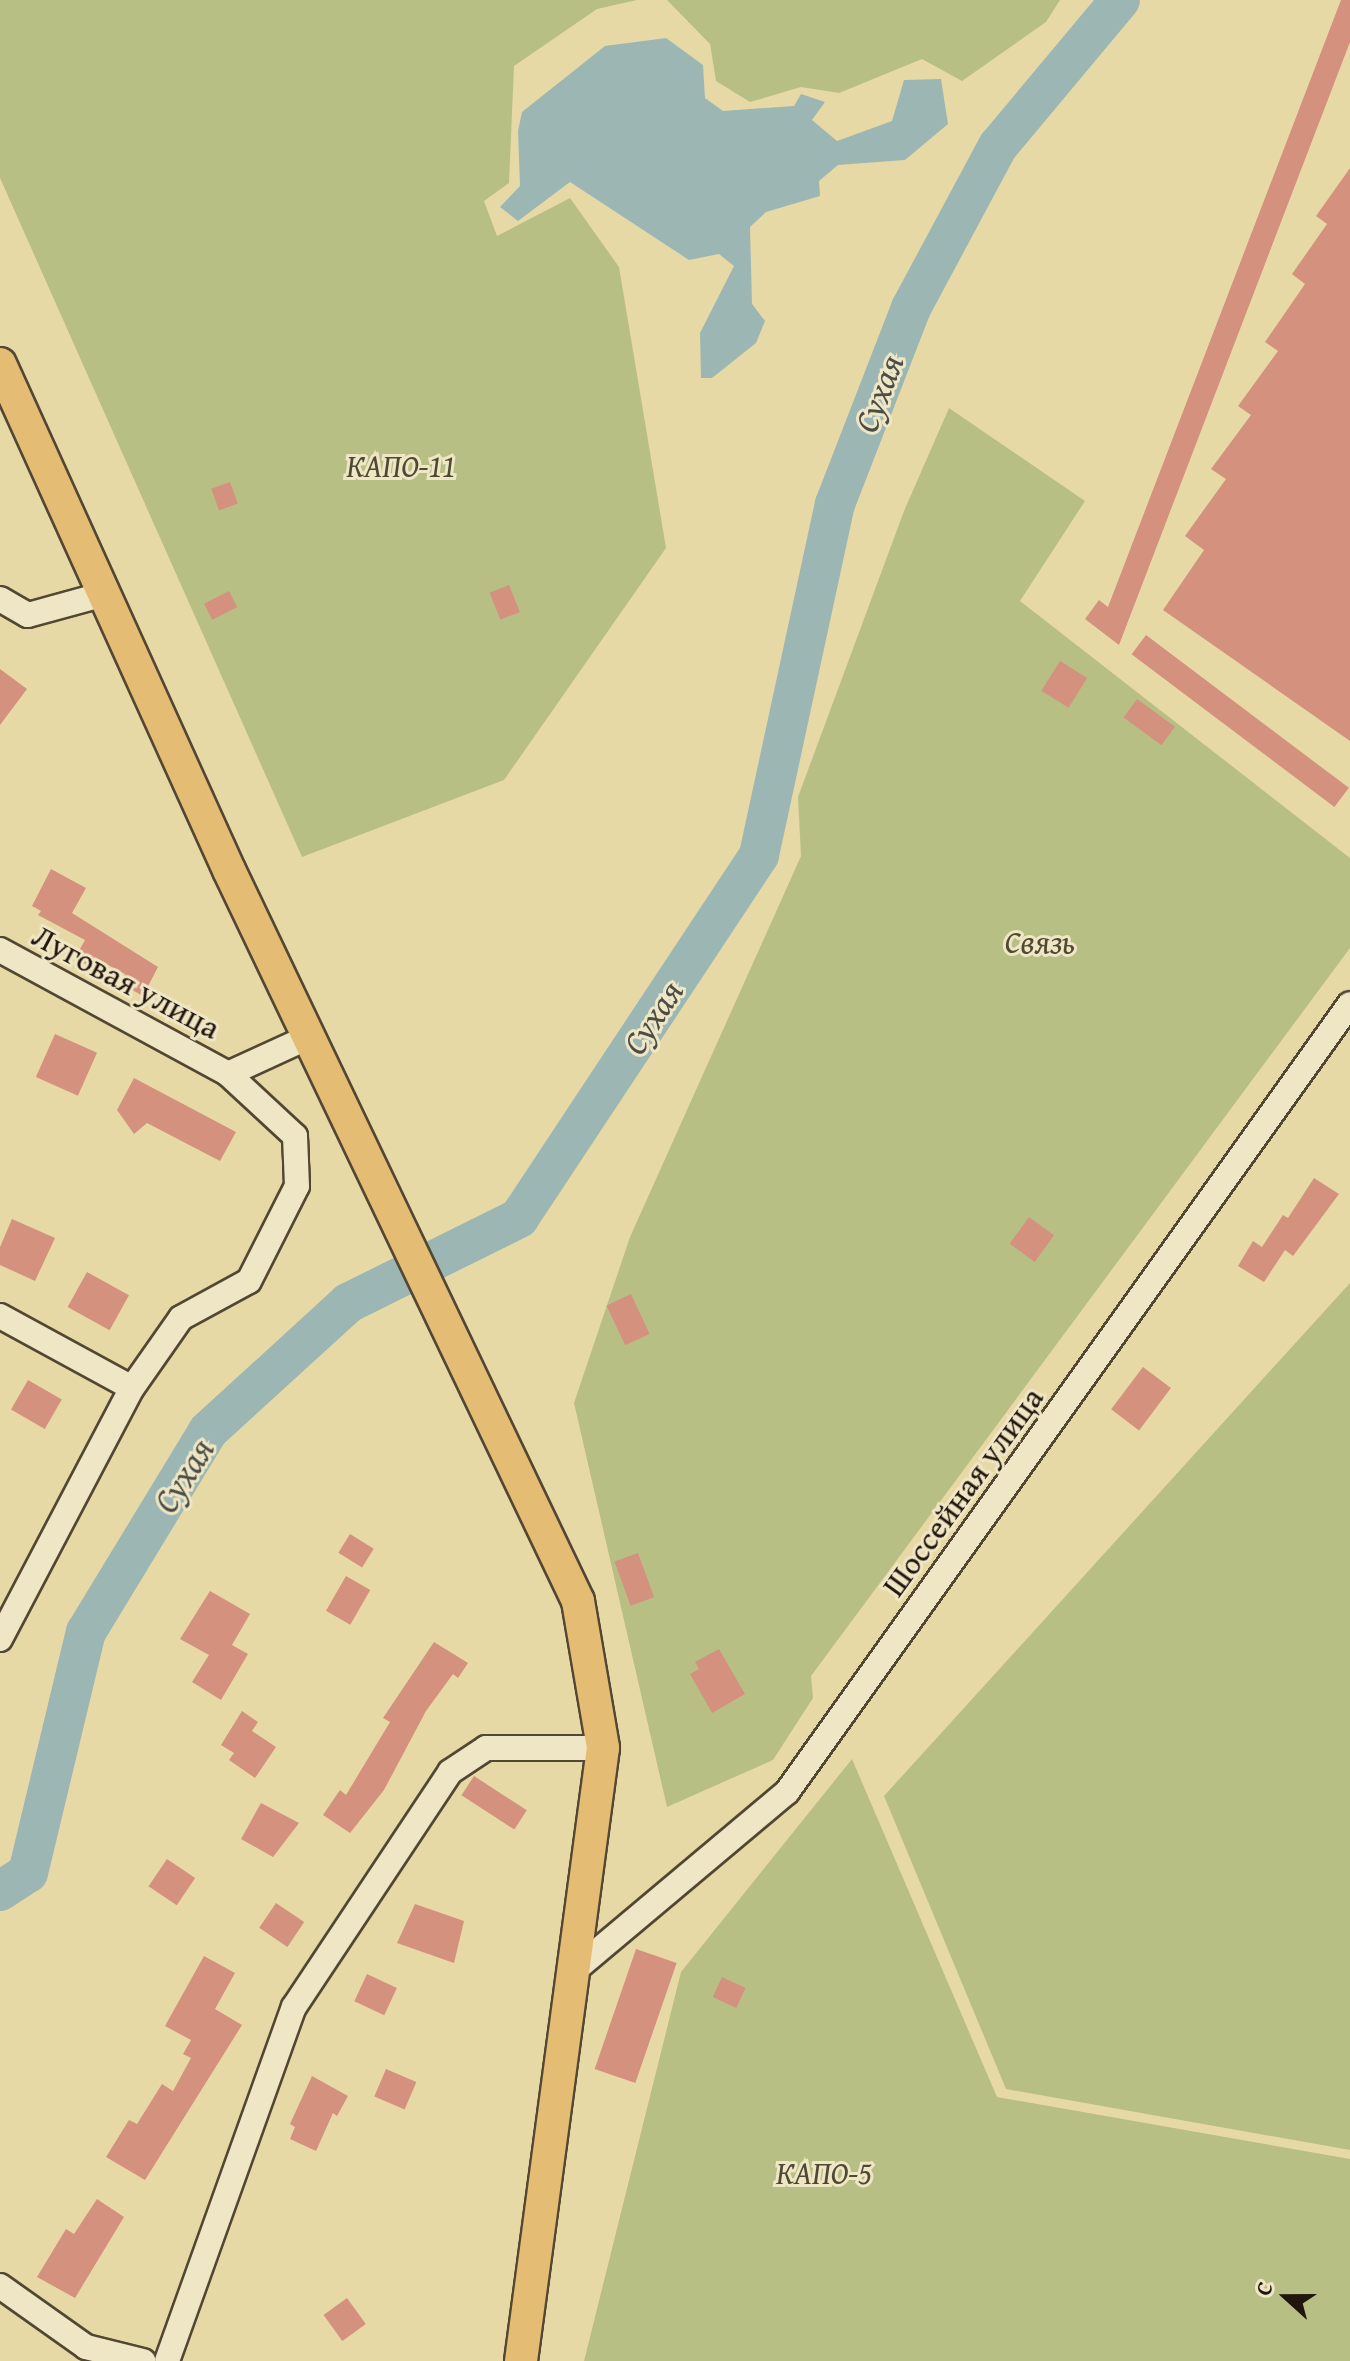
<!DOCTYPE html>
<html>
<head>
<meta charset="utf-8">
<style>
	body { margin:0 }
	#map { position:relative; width:1350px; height:2361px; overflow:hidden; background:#e7d9a6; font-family:"Gentium Book Plus",serif }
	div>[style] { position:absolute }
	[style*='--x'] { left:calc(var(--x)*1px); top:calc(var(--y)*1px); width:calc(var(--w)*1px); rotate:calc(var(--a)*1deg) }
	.green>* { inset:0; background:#b8bf85 }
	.water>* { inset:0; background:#9cb7b3 }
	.river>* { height:40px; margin:-20px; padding:0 20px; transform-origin:20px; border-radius:20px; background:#9cb7b3 }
	.building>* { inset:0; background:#d4917e; transform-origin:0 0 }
	.roads { filter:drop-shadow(2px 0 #524733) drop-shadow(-2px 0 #524733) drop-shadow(0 2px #524733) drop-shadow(0 -2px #524733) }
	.minor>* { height:24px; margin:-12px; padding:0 12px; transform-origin:12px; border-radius:12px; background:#efe6c5 }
	.major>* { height:32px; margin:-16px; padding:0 16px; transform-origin:16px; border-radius:16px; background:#e4bc73 }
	span { translate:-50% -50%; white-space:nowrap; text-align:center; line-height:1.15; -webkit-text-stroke:6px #efe6c5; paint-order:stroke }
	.park-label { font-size:32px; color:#4e4931; font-style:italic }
	.street-label { font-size:32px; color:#20160d }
	.water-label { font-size:34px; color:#4b4e47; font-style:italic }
	.north { position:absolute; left:1246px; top:2257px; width:80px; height:80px; -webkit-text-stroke:6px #efe6c5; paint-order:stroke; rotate:291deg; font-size:22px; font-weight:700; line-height:32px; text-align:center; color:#20160d }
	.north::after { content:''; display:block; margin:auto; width:28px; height:36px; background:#20160d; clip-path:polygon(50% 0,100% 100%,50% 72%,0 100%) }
</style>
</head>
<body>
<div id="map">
	<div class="green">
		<i style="clip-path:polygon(0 0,637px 0,597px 9px,514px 66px,509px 183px,484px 201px,497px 236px,570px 198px,619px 267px,666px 548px,504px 780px,302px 857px,0 178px)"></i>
		<i style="clip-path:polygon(667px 0,1060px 0,1046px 22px,962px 81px,922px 59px,839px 93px,801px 87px,750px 102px,716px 81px,710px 44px)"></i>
		<i style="clip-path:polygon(949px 408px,1085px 501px,1020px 601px,1350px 858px,1350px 948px,811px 1676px,813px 1698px,773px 1760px,667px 1807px,574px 1403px,630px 1237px,801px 856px,798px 797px,904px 511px)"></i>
		<i style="clip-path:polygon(1350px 1283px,1350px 2150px,1006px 2089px,884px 1796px)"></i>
		<i style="clip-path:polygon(852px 1759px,997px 2097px,1350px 2159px,1350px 2361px,584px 2361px,681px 1972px)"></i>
	</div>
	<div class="water">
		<i style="clip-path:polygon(666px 38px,703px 65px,705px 98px,723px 111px,794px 106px,801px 94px,825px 102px,812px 120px,837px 141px,892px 121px,904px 80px,941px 79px,948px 124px,905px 160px,838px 165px,819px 181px,820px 196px,766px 212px,750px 227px,752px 304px,765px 321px,756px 343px,712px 378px,701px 378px,700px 333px,734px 266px,719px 254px,689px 260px,570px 182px,518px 221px,500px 207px,520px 186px,518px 131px,522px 112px,605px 46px)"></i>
	</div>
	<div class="river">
		<i style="--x:0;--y:1891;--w:33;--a:-33"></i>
		<i style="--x:28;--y:1873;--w:248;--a:-76.5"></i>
		<i style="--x:86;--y:1632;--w:235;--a:-58.7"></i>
		<i style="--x:208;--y:1431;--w:190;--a:-42.4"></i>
		<i style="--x:348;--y:1303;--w:191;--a:-26.4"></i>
		<i style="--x:519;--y:1218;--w:435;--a:-56.5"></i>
		<i style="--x:759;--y:855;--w:359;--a:-77.8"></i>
		<i style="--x:835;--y:504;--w:210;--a:-68.8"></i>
		<i style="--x:911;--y:308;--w:184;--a:-61.8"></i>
		<i style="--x:998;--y:146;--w:190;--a:-50.1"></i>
	</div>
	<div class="building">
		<i style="clip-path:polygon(1341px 0,1350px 0,1350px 42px,1119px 645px,1085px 619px,1099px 600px,1108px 607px)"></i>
		<i style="clip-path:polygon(1350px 168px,1350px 741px,1163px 610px,1204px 550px,1185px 536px,1226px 479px,1211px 469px,1251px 415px,1238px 406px,1278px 351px,1265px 342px,1305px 284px,1292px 274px,1327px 224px,1316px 216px)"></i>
		<i style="left:230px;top:482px;width:23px;height:20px;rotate:70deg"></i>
		<i style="left:509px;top:585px;width:29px;height:21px;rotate:68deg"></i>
		<i style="left:229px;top:591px;width:18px;height:28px;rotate:63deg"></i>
		<i style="left:1146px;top:635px;width:254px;height:24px;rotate:37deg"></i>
		<i style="left:1060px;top:661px;width:32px;height:35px;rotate:32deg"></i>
		<i style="clip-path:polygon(0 669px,27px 689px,0 725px)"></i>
		<i style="left:1137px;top:699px;width:47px;height:23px;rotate:36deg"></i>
		<i style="clip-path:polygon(51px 869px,86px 888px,72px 913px,158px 967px,143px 996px,120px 983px,125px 974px,95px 958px,90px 967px,75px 958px,85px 940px,38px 915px,41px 911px,32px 906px)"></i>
		<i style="left:55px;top:1034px;width:46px;height:47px;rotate:24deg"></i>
		<i style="clip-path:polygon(134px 1078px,236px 1132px,220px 1161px,147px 1123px,134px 1134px,117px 1110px)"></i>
		<i style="clip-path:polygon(1314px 1178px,1339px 1194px,1293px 1256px,1285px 1250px,1264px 1282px,1238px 1266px,1253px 1241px,1262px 1247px,1283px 1215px,1288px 1218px)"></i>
		<i style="left:1029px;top:1217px;width:31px;height:33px;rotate:36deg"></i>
		<i style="clip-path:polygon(12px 1219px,55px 1238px,35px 1281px,0 1265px,0 1247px)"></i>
		<i style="left:87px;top:1272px;width:48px;height:40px;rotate:29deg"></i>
		<i style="left:631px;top:1294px;width:44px;height:27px;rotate:65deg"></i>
		<i style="left:1143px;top:1367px;width:35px;height:53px;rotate:37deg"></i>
		<i style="left:28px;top:1380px;width:39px;height:34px;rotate:30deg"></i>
		<i style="left:350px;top:1534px;width:28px;height:22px;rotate:32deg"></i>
		<i style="left:638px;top:1553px;width:47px;height:25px;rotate:70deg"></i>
		<i style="left:346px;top:1576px;width:28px;height:40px;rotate:30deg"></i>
		<i style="clip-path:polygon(210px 1591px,250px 1614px,232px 1645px,248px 1654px,221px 1700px,192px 1682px,209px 1655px,180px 1639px)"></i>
		<i style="clip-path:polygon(434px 1642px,468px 1663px,458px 1678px,453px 1674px,426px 1711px,384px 1790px,350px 1833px,323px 1815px,340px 1790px,346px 1795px,390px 1722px,383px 1718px)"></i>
		<i style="clip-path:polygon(719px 1649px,745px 1694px,712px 1713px,690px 1674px,699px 1669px,695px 1662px)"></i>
		<i style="clip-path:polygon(242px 1711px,258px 1722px,252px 1731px,276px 1747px,255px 1778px,229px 1760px,234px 1753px,221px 1745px)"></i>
		<i style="left:474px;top:1776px;width:63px;height:23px;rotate:33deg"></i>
		<i style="clip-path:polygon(261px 1803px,299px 1823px,273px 1857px,241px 1839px)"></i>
		<i style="left:167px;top:1859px;width:34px;height:33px;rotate:34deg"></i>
		<i style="left:276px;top:1903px;width:34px;height:30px;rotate:34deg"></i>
		<i style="clip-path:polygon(415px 1904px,464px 1921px,454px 1963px,397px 1943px)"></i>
		<i style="left:636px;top:1949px;width:43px;height:127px;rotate:19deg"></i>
		<i style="clip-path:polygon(204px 1956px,235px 1973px,215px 2009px,242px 2025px,145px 2180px,106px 2157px,129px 2120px,137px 2124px,162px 2084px,173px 2091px,191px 2058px,183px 2054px,191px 2040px,165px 2026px)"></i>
		<i style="left:367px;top:1974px;width:33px;height:30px;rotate:25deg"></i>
		<i style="left:722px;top:1977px;width:26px;height:22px;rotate:25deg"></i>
		<i style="left:386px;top:2069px;width:33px;height:30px;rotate:23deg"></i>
		<i style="clip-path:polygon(312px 2076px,348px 2096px,337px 2116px,333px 2113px,316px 2151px,290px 2139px,295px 2127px,290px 2124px)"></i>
		<i style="clip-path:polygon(97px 2199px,124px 2217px,75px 2298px,37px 2277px,66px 2229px,74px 2234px)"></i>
		<i style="left:347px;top:2298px;width:32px;height:29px;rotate:54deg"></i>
	</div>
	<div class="roads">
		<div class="minor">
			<i style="--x:0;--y:599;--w:32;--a:30"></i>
			<i style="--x:28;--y:615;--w:80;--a:-15.3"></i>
			<i style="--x:0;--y:950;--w:260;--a:28.5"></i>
			<i style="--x:228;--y:1074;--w:89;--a:-24.6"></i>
			<i style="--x:0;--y:1316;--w:150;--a:28.6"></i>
			<i style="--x:0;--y:1639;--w:284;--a:-62.3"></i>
			<i style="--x:132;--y:1388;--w:85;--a:-55"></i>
			<i style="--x:181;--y:1318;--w:77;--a:-28.6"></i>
			<i style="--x:249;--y:1281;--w:106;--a:-63.2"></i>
			<i style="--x:297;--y:1186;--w:50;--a:-92.3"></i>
			<i style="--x:295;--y:1136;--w:91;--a:-137.2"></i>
			<i style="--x:576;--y:1969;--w:275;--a:-40"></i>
			<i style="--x:787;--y:1792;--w:968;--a:-54.46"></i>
			<i style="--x:0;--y:2286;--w:105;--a:35.3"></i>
			<i style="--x:86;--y:2347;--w:59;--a:13.8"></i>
			<i style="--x:167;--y:2361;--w:376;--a:-70.3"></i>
			<i style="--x:294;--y:2007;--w:282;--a:-56.4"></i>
			<i style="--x:450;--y:1772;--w:43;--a:-33.7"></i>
			<i style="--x:486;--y:1748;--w:117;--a:0"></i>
		</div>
		<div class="major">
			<i style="--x:0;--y:364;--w:555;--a:65.65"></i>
			<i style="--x:229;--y:870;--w:810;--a:64.48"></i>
			<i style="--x:578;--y:1601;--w:149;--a:80.3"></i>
			<i style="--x:603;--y:1748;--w:618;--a:97.62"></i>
		</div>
	</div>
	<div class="park-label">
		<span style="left:401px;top:466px">КАПО-11</span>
		<span style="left:1040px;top:942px">Связь</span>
		<span style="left:824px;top:2173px">КАПО-5</span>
	</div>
	<div class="street-label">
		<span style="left:126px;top:982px;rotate:28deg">Луговая улица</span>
		<span style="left:963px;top:1492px;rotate:-54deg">Шоссейная улица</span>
	</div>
	<div class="water-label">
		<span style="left:878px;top:393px;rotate:-69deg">Сухая</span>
		<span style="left:652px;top:1017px;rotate:-57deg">Сухая</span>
		<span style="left:183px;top:1475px;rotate:-58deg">Сухая</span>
	</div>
	<div class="north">С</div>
</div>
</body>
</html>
